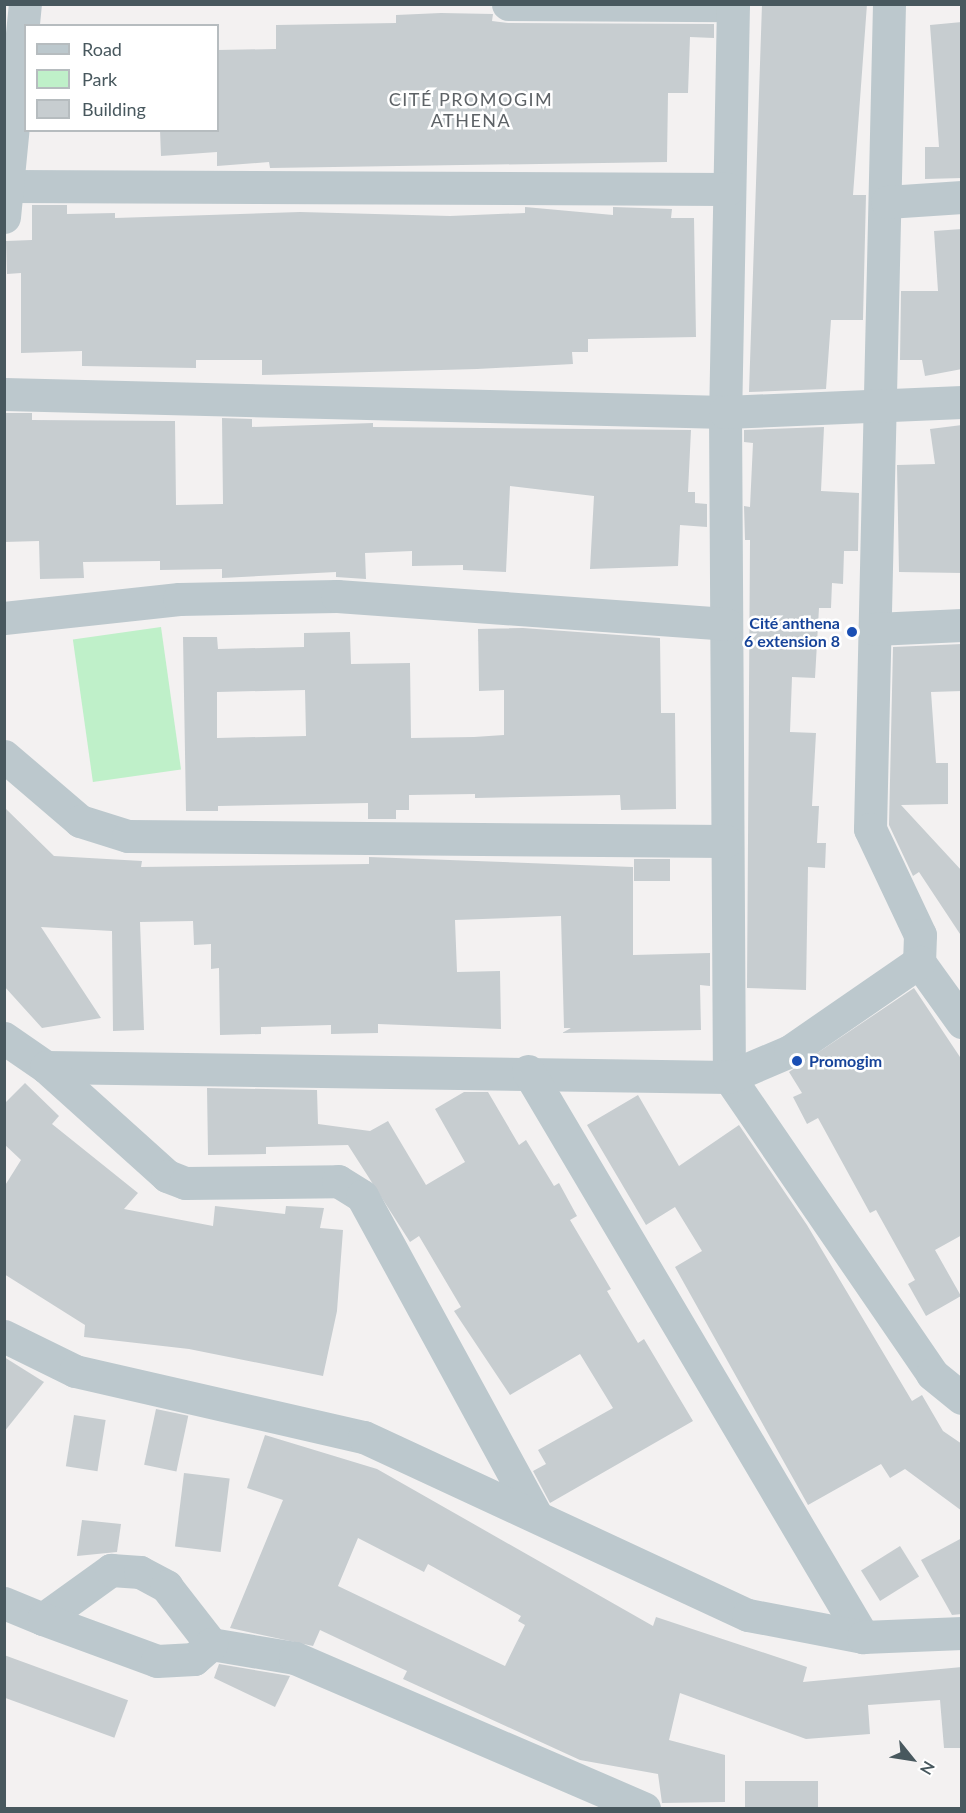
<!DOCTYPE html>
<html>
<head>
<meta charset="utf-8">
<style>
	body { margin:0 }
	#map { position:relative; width:966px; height:1813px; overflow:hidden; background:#f3f1f1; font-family:Lato,sans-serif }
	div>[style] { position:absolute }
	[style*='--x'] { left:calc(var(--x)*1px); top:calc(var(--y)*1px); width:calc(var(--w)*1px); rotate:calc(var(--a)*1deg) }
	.green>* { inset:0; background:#bff0c9; transform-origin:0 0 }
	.building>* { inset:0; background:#c7cdd0; transform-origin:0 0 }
	.minor>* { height:33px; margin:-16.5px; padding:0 16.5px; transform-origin:16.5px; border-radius:16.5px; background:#bcc8cd }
	.dots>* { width:16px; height:16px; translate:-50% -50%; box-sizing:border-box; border:3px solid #fff; border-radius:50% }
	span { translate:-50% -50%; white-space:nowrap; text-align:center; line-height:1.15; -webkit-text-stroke:5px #fff; paint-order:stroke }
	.transit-label { font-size:16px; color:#164399; font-weight:700 }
	.right { translate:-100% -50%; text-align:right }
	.left { translate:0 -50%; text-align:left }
	.neighbourhood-label { font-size:18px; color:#5d6266; letter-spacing:1.5px }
	.frame { position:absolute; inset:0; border:6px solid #48585e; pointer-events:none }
	.legend { position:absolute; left:24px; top:24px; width:195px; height:108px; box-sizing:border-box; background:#fff; border:2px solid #b6bcbf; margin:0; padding:8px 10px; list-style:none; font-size:18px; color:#48585e }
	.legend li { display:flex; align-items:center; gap:12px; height:30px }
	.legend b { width:30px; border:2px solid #b6bcbf }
	.north { position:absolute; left:882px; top:1729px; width:60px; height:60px; -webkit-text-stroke:4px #fff; paint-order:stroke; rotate:120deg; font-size:16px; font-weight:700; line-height:24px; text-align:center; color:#48585e }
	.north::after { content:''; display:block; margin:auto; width:21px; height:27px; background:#48585e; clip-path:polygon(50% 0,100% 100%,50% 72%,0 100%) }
</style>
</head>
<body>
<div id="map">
	<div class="green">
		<i style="left:161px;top:627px;width:144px;height:89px;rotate:82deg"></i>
	</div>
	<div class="building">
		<i style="clip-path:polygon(762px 4px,867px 4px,853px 195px,866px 195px,863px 320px,831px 320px,826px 389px,749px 392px)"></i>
		<i style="clip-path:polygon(441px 13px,493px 14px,492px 21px,508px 23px,714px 24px,714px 38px,690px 37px,688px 93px,668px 93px,667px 162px,270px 168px,269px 162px,217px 166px,217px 152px,161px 156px,160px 130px,218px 130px,218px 50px,276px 49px,276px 25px,396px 23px,396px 15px)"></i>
		<i style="clip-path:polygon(962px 22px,962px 178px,925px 179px,925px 147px,939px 147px,930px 25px)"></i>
		<i style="clip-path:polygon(32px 205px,67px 205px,67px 214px,115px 213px,115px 218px,300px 212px,450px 216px,525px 213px,525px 207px,613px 215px,613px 207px,672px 209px,671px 218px,694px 218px,696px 337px,588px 339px,588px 352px,572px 352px,573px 364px,477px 369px,262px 375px,262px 360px,196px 360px,196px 368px,82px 366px,82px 351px,21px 353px,21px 273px,7px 274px,6px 241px,32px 240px)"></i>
		<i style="clip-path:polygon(962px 229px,962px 369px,925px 376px,922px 360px,900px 360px,901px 291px,938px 291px,934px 231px)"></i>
		<i style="clip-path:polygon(4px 413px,32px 413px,32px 420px,175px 421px,176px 505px,223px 504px,222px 418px,252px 419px,252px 427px,373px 423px,373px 427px,691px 430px,688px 492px,695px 492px,695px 503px,707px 504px,707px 527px,680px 525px,678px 566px,590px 569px,594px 496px,510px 486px,506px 572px,463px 570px,463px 565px,412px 566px,412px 551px,365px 553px,366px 579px,336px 577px,336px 572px,222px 578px,222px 569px,160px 570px,160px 561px,83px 562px,84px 578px,40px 579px,39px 541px,4px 542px)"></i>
		<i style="clip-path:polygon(962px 425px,962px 573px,899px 572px,897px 465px,935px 464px,930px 429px)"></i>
		<i style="clip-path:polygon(824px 427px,821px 491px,859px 493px,858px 551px,844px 551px,843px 584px,832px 583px,831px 608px,819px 608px,815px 678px,792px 677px,790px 732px,816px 733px,812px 806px,819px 806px,817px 843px,826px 843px,825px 868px,808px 867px,806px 990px,747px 988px,750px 540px,745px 540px,744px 506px,750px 507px,753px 443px,744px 442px,744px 430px)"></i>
		<i style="clip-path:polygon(evenodd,523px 628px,660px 638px,661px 713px,675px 713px,676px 809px,621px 810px,620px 795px,475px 798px,475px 794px,409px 795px,409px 810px,396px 810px,396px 819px,368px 819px,368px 803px,218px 806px,218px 811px,186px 811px,183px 637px,217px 637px,218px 649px,304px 647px,304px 633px,350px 632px,351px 664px,410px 663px,411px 738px,474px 737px,504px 735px,504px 690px,479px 691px,478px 629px,523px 628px,305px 690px,306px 736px,217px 738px,217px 692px,305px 690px)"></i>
		<i style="clip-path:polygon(962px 644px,962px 691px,931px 692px,936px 763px,948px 763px,948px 804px,901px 805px,962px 871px,962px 937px,919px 872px,913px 876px,889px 825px,893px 647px)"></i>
		<i style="clip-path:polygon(4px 807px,54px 856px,142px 861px,141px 867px,369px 864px,369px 857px,633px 867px,633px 955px,710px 953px,710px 986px,700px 985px,701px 1030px,562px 1033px,571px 1028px,564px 1028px,561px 916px,455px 920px,457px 972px,500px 971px,501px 1029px,378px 1024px,378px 1033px,331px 1034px,331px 1025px,261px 1027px,261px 1034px,220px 1035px,219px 968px,211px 969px,211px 944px,194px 945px,193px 921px,140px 922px,144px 1030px,113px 1031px,112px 931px,41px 927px,101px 1018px,42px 1028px,4px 986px)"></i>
		<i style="left:634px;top:859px;width:36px;height:22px"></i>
		<i style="clip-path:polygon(914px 988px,962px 1060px,962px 1235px,935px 1250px,961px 1296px,926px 1316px,908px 1284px,915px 1280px,876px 1210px,870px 1213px,818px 1118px,807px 1124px,793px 1097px,802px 1093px,789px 1072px)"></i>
		<i style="clip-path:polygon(25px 1083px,59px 1116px,52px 1124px,138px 1193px,124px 1209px,213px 1226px,215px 1206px,285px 1214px,286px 1206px,324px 1208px,320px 1228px,343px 1230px,337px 1311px,323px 1376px,189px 1349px,84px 1337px,85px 1325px,4px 1274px,4px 1187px,21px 1160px,4px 1144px,4px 1104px)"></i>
		<i style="clip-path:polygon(207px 1088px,317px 1090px,318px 1124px,370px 1131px,388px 1121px,426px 1185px,465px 1162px,435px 1109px,464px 1092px,488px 1092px,519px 1145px,526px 1140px,554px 1186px,559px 1183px,577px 1216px,570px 1220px,611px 1289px,607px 1291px,638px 1343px,644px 1339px,693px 1421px,550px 1503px,533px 1471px,546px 1464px,538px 1450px,613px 1408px,580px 1354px,510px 1395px,454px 1311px,461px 1307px,419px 1236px,410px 1242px,348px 1145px,266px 1147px,266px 1154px,208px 1155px)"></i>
		<i style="clip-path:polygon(638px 1095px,679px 1166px,739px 1125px,807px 1225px,912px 1401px,922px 1395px,943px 1431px,962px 1444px,962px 1511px,905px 1469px,890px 1478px,881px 1464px,808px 1505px,675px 1267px,702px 1251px,675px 1207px,646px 1225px,587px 1125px)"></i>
		<i style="clip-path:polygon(4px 1357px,44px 1382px,4px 1432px)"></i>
		<i style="left:156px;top:1409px;width:33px;height:57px;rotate:12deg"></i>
		<i style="left:74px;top:1415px;width:32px;height:52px;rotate:9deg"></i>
		<i style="clip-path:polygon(evenodd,265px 1435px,377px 1469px,653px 1626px,656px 1617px,807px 1667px,803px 1682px,962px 1667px,962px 1748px,944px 1748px,940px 1700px,868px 1705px,870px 1734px,806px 1739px,680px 1693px,669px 1740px,725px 1755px,725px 1802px,662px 1803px,658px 1774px,580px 1760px,403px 1679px,407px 1671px,320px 1630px,313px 1646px,230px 1628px,283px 1500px,247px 1488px,265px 1435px,358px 1538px,424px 1572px,428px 1564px,521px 1616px,518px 1621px,525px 1625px,505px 1666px,338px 1586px,358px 1538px)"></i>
		<i style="left:184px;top:1473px;width:46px;height:74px;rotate:7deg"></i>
		<i style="clip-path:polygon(82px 1520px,121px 1524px,117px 1552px,77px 1556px)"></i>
		<i style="clip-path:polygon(962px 1538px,962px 1614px,952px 1615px,921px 1560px)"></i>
		<i style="left:900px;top:1546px;width:36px;height:46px;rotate:58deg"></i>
		<i style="left:4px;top:1655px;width:132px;height:40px;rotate:20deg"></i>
		<i style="clip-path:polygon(219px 1664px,290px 1676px,275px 1707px,214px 1678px)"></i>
		<i style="left:818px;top:1781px;width:28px;height:73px;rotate:90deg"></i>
	</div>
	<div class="minor">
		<i style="--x:508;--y:4;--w:225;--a:0.3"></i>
		<i style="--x:733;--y:4;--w:408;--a:91.1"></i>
		<i style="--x:725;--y:412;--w:665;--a:89.66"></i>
		<i style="--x:729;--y:1077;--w:360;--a:55.6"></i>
		<i style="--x:932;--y:1374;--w:38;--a:39"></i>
		<i style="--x:889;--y:4;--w:825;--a:91.32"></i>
		<i style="--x:870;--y:829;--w:117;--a:64.7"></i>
		<i style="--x:920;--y:935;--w:27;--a:92"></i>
		<i style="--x:919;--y:962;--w:74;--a:54.4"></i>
		<i style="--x:11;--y:186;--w:717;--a:0.24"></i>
		<i style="--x:887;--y:202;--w:75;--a:-3.8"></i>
		<i style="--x:4;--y:217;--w:214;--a:-84.4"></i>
		<i style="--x:4;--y:394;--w:721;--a:1.43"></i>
		<i style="--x:725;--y:412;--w:237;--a:-2.4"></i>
		<i style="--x:4;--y:618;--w:176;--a:-6.2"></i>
		<i style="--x:179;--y:599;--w:158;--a:-1.1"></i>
		<i style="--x:337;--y:596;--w:390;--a:4.1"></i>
		<i style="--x:875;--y:629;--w:87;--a:-2.6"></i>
		<i style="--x:4;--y:756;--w:100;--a:40.5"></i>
		<i style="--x:80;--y:821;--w:50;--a:17.4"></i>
		<i style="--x:128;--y:836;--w:598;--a:0.48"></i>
		<i style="--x:4;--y:1038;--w:51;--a:34.6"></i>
		<i style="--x:46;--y:1067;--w:683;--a:0.84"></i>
		<i style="--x:729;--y:1077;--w:66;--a:-23.1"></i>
		<i style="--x:790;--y:1051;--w:157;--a:-34.6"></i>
		<i style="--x:46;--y:1067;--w:163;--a:42"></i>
		<i style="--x:167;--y:1176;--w:19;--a:21"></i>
		<i style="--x:185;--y:1183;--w:153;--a:-0.7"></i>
		<i style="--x:338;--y:1181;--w:28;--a:32"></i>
		<i style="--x:362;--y:1196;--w:360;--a:61.4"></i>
		<i style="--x:528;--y:1071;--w:658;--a:59.38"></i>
		<i style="--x:4;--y:1336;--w:79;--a:26.2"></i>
		<i style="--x:75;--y:1371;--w:296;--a:12.9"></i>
		<i style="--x:364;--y:1437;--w:423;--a:24.9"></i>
		<i style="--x:748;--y:1615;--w:117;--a:10.8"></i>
		<i style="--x:863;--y:1637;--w:99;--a:-2.3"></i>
		<i style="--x:4;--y:1603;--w:42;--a:22.3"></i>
		<i style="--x:43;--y:1619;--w:84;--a:-35.8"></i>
		<i style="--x:111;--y:1570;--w:29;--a:4"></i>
		<i style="--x:140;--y:1572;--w:30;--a:28"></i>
		<i style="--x:166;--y:1586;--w:73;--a:52.2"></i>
		<i style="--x:211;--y:1644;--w:85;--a:9.5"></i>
		<i style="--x:295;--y:1658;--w:380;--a:23.3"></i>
		<i style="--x:43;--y:1619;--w:121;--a:20.2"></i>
		<i style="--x:157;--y:1661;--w:37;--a:-3"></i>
		<i style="--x:194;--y:1659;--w:23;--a:-41"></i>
	</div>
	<div class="dots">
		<i style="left:852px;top:632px;background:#1a4fb4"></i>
		<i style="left:797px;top:1061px;background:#1a4fb4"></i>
	</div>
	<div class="transit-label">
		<span class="right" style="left:840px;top:632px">Cité anthena<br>6 extension 8</span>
		<span class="left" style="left:809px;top:1061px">Promogim</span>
	</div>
	<div class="neighbourhood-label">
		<span style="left:471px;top:110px">CITÉ PROMOGIM<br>ATHENA</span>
	</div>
	<div class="frame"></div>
	<ul class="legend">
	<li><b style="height:8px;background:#bcc8cd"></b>Road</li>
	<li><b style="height:16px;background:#bff0c9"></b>Park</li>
	<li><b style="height:16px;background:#c7cdd0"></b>Building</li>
	</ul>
	<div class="north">N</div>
</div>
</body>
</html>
